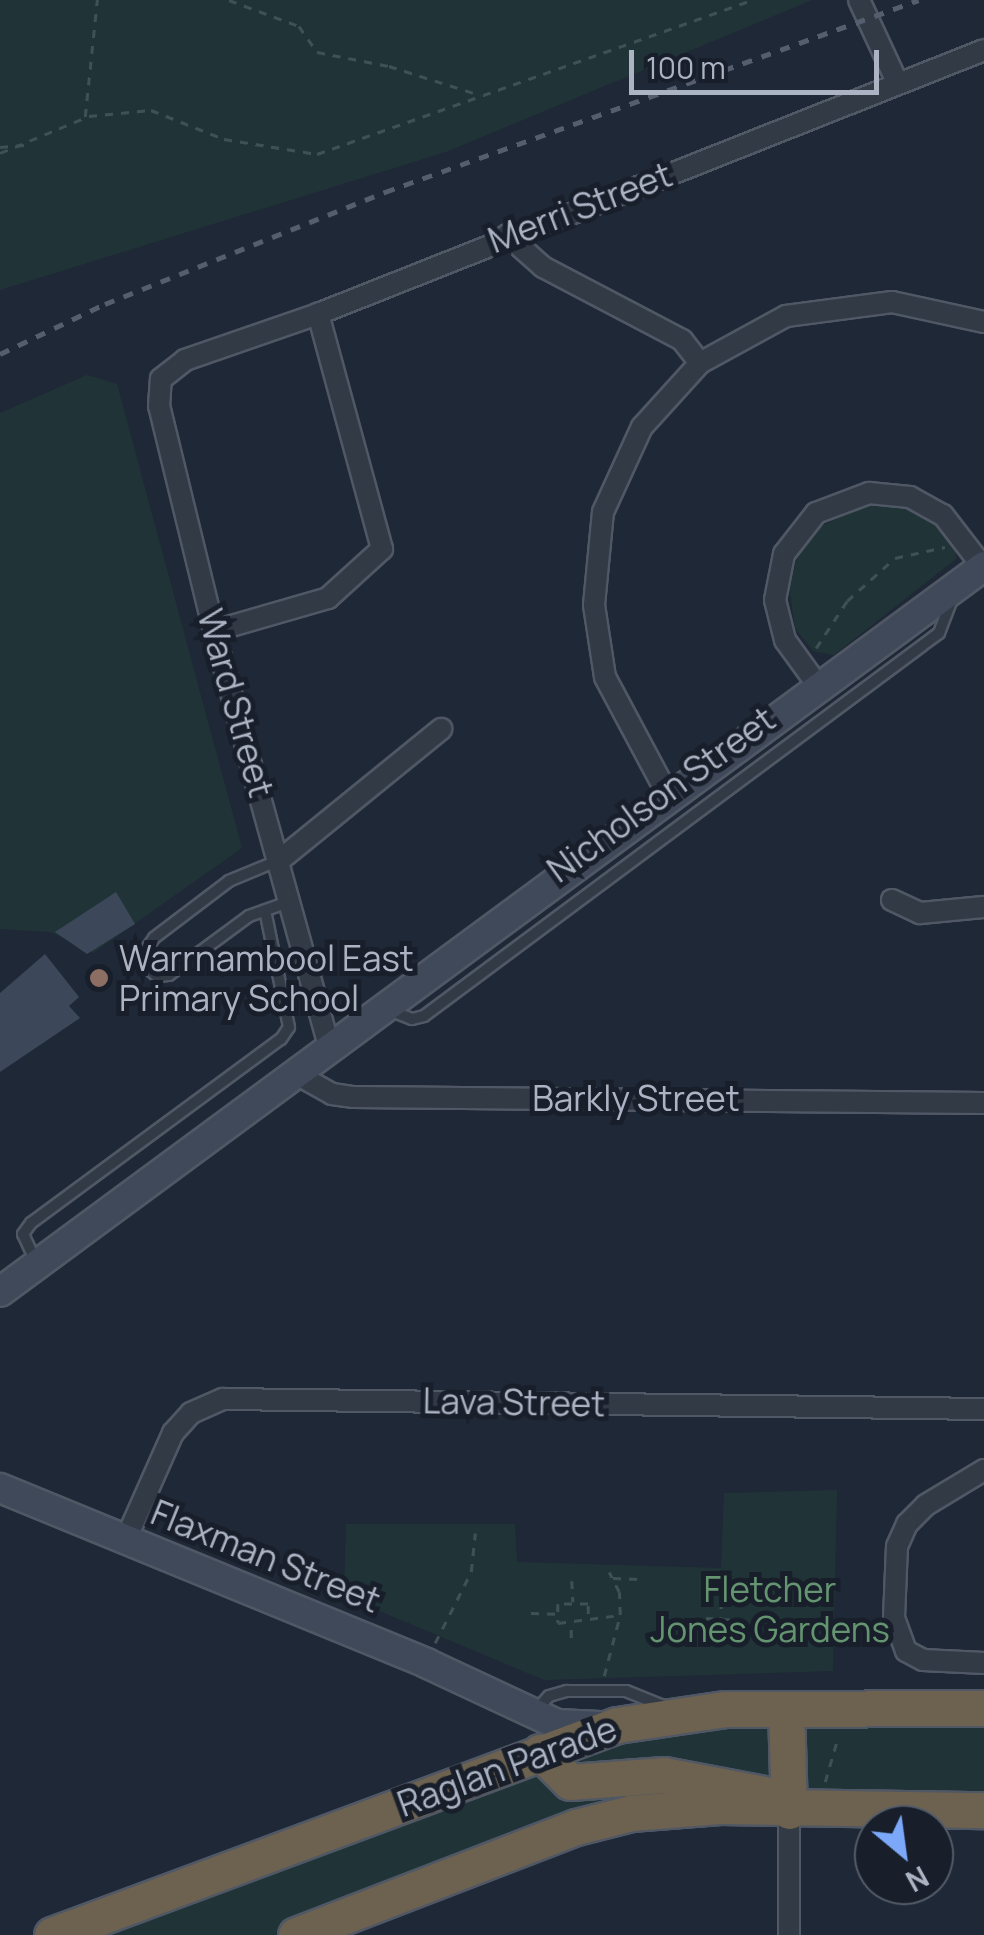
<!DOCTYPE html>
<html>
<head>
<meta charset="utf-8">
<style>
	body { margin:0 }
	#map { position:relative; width:984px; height:1935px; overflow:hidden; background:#1f2836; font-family:Manrope,sans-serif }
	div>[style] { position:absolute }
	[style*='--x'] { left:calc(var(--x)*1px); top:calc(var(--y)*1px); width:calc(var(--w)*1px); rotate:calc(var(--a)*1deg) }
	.green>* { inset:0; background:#203437 }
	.building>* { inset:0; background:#3c4859 }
	.path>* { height:2.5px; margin-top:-1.25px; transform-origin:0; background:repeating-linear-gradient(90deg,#3e5154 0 8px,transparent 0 16px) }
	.roads { filter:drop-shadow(2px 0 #505765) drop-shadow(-2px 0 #505765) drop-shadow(0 2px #505765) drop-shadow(0 -2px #505765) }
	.lane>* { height:10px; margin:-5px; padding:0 5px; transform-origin:5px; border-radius:5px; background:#323a46 }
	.street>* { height:20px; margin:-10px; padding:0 10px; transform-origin:10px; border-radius:10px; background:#323a46 }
	.secondary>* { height:28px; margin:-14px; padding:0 14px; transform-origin:14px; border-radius:14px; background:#404959 }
	.highway>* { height:35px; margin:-17.5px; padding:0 17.5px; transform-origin:17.5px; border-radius:17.5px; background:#6d624f }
	.rail>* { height:5px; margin-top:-2.5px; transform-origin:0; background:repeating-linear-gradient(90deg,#545e6e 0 10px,transparent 0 20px) }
	.dots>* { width:28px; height:28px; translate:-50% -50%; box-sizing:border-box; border:5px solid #181f2b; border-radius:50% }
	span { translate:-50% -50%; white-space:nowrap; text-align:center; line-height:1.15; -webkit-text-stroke:10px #181f2b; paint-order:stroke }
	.street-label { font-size:35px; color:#acb4c4 }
	.poi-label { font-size:35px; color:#acb4c4 }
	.left { translate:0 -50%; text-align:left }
	.park-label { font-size:35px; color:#649470 }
	.north { position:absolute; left:854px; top:1805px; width:100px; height:100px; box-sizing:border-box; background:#181f2b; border:2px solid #535b68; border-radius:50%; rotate:151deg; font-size:28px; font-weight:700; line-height:40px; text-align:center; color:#acb4c4 }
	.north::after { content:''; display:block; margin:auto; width:35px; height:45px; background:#7ba8f9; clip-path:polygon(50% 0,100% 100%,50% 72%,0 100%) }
	.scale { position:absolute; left:629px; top:50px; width:250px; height:45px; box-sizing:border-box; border:5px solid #acb4c4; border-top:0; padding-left:12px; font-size:30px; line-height:35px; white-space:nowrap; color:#acb4c4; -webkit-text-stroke:8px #181f2b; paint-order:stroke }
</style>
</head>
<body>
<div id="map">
	<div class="green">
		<i style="clip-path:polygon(0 0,812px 0,446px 152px,0 290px)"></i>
		<i style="clip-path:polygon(87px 375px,117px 384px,242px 848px,93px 953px,51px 932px,0 929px,0 413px)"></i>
		<i style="clip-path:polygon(872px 502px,906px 506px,935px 522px,952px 539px,957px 558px,834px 655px,813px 651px,795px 628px,789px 586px,800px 550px,822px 526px)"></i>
		<i style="clip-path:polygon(837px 1490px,833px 1671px,544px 1680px,344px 1596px,346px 1524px,515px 1524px,517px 1562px,721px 1568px,724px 1493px)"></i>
		<i style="clip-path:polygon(984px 1710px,984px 1810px,690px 1807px,296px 1935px,54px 1935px,594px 1731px)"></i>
	</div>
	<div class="building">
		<i style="clip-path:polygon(116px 892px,135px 924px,87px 954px,55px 932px)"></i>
		<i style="clip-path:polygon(45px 954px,79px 997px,69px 1006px,80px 1018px,0 1072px,0 993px)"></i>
	</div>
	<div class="path">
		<i style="--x:229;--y:0;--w:75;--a:20.4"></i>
		<i style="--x:299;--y:26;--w:32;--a:55"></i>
		<i style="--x:317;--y:52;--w:73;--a:11"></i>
		<i style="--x:389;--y:66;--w:96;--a:17.7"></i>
		<i style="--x:85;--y:117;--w:118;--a:-84.1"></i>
		<i style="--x:0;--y:147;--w:24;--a:-5"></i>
		<i style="--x:0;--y:153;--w:96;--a:-22.6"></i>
		<i style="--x:89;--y:116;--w:62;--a:-5.5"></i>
		<i style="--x:151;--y:110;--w:79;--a:21.7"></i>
		<i style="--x:224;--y:139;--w:94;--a:9.2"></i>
		<i style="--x:317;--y:154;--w:462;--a:-19.5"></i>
		<i style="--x:816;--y:648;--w:56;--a:-56.6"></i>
		<i style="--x:847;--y:601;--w:64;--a:-41.9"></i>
		<i style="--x:895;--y:558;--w:51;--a:-12.4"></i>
		<i style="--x:613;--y:1578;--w:28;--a:2"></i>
		<i style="--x:572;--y:1581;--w:21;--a:87"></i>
		<i style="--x:531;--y:1613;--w:25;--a:2"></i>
		<i style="--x:588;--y:1614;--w:10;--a:-90"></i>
		<i style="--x:588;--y:1604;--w:30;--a:180"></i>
		<i style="--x:558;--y:1604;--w:19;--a:90"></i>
		<i style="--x:558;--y:1623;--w:63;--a:-7.4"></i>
		<i style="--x:706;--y:1618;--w:30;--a:4"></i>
		<i style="--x:571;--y:1638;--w:13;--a:-90"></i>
		<i style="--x:720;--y:1641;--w:41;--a:-88.6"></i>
		<i style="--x:435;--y:1643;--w:80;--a:-63.1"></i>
		<i style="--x:471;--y:1572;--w:39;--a:-84"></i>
		<i style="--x:604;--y:1676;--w:63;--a:-75.3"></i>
		<i style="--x:620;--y:1615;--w:23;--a:-92"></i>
		<i style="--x:619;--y:1592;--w:22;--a:-117"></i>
		<i style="--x:825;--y:1782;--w:47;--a:-73.9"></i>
	</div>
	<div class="roads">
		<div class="lane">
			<i style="--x:277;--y:861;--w:52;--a:157.4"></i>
			<i style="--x:229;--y:881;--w:94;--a:142.8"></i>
			<i style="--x:154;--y:938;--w:27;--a:124"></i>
			<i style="--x:139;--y:960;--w:24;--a:42"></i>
			<i style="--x:157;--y:976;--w:12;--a:-5"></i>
			<i style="--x:169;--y:975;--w:99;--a:-36.4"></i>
			<i style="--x:249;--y:916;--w:41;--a:-19.7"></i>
			<i style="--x:387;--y:1009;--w:27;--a:22"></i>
			<i style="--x:412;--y:1019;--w:12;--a:-14"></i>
			<i style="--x:424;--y:1016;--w:642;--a:-36.64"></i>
			<i style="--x:939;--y:633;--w:36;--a:-69"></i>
			<i style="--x:37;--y:1264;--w:33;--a:-115"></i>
			<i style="--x:23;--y:1234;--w:14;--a:-54"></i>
			<i style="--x:31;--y:1223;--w:310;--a:-36.4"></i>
			<i style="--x:281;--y:1039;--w:14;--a:-56"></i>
			<i style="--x:289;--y:1027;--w:119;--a:-101.6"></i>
			<i style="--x:535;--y:1712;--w:21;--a:-49"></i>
			<i style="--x:549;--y:1696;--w:19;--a:-16"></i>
			<i style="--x:567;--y:1691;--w:59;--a:0"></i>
			<i style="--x:626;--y:1691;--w:40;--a:22"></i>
		</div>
		<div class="street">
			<i style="--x:859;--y:0;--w:90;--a:65.1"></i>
			<i style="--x:507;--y:235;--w:48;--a:41.6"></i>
			<i style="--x:543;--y:267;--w:157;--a:27.7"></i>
			<i style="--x:682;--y:340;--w:29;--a:52"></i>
			<i style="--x:214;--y:631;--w:119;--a:-16.1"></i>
			<i style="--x:328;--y:598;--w:73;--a:-42.2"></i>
			<i style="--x:382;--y:549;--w:244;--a:-105.2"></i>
			<i style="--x:819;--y:687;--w:58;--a:-125.9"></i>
			<i style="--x:785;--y:640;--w:41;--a:-104"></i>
			<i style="--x:775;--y:600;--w:47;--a:-78.9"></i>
			<i style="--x:784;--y:554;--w:52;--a:-52"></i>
			<i style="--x:816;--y:513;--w:57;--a:-20.7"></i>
			<i style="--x:869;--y:493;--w:41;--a:5.6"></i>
			<i style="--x:910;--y:497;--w:38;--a:29"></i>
			<i style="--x:943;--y:515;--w:66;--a:52.4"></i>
			<i style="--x:669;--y:797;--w:136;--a:-118.1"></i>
			<i style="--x:605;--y:677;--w:73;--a:-98.7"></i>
			<i style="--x:594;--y:605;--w:93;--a:-84.5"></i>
			<i style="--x:603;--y:512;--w:94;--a:-65.4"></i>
			<i style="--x:642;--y:427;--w:86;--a:-47.8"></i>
			<i style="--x:700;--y:363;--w:98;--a:-28.7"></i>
			<i style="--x:786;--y:316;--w:107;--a:-7.5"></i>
			<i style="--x:892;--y:302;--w:94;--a:12.3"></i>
			<i style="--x:280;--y:860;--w:208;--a:-39.1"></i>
			<i style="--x:892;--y:900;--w:31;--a:25"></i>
			<i style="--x:920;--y:913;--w:64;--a:-5.4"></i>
			<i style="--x:329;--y:1046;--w:431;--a:-105.5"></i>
			<i style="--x:214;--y:631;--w:232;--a:-103.7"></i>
			<i style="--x:159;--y:406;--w:27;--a:-86"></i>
			<i style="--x:161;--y:379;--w:31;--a:-38"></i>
			<i style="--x:185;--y:360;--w:141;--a:-19.1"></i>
			<i style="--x:318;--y:314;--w:716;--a:-21.62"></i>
			<i style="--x:293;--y:1072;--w:45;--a:29.4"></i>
			<i style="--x:332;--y:1094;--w:22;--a:8"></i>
			<i style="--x:354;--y:1097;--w:630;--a:0.55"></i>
			<i style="--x:984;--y:1470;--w:68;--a:148.9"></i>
			<i style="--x:926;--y:1505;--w:27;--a:135"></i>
			<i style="--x:907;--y:1524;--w:24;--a:114"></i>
			<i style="--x:897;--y:1546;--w:72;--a:92.4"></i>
			<i style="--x:894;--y:1618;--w:35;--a:70"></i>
			<i style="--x:906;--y:1651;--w:19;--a:28"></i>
			<i style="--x:923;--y:1660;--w:61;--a:2.8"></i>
			<i style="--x:126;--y:1539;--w:116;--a:-66.1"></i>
			<i style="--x:173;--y:1433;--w:27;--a:-48"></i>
			<i style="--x:191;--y:1413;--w:35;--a:-24"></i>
			<i style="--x:223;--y:1399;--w:761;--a:0.75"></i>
			<i style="--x:789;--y:1935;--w:124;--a:-90"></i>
		</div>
		<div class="secondary">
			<i style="--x:0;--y:1292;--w:1223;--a:-36.42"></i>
			<i style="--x:0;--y:1488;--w:461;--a:22.3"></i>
			<i style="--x:426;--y:1663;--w:145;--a:25"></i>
			<i style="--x:557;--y:1724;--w:43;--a:2.7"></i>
		</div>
		<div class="highway">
			<i style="--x:786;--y:1709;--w:102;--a:88.3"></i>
			<i style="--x:540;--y:1752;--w:42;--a:45"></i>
			<i style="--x:570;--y:1782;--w:94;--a:-4.3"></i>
			<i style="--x:664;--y:1775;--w:107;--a:10.8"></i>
			<i style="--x:52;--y:1935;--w:603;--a:-20.39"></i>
			<i style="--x:617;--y:1725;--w:110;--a:-8.4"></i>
			<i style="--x:726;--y:1709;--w:258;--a:-0.2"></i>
			<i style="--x:296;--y:1935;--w:300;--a:-21.1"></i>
			<i style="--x:576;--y:1827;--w:57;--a:-14.3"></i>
			<i style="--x:631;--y:1813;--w:89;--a:-4.5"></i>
			<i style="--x:720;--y:1806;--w:264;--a:0.9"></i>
		</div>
	</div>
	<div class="rail">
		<i style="--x:0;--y:354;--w:116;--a:-25.5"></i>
		<i style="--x:105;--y:304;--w:302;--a:-21.8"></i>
		<i style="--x:385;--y:192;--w:567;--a:-19.78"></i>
	</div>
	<div class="dots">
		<i style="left:99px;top:978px;background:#8d6e63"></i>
	</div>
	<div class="street-label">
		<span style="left:580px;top:207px;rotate:-21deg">Merri Street</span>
		<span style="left:236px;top:703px;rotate:74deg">Ward Street</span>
		<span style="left:661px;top:794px;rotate:-36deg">Nicholson Street</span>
		<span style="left:636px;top:1098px">Barkly Street</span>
		<span style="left:514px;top:1402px;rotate:1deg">Lava Street</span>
		<span style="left:266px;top:1556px;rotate:22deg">Flaxman Street</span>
		<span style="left:507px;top:1766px;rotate:-20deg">Raglan Parade</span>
	</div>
	<div class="poi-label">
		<span class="left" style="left:119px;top:978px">Warrnambool East<br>Primary School</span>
	</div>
	<div class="park-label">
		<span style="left:770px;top:1609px">Fletcher<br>Jones Gardens</span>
	</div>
	<div class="north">N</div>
	<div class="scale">100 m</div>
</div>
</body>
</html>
